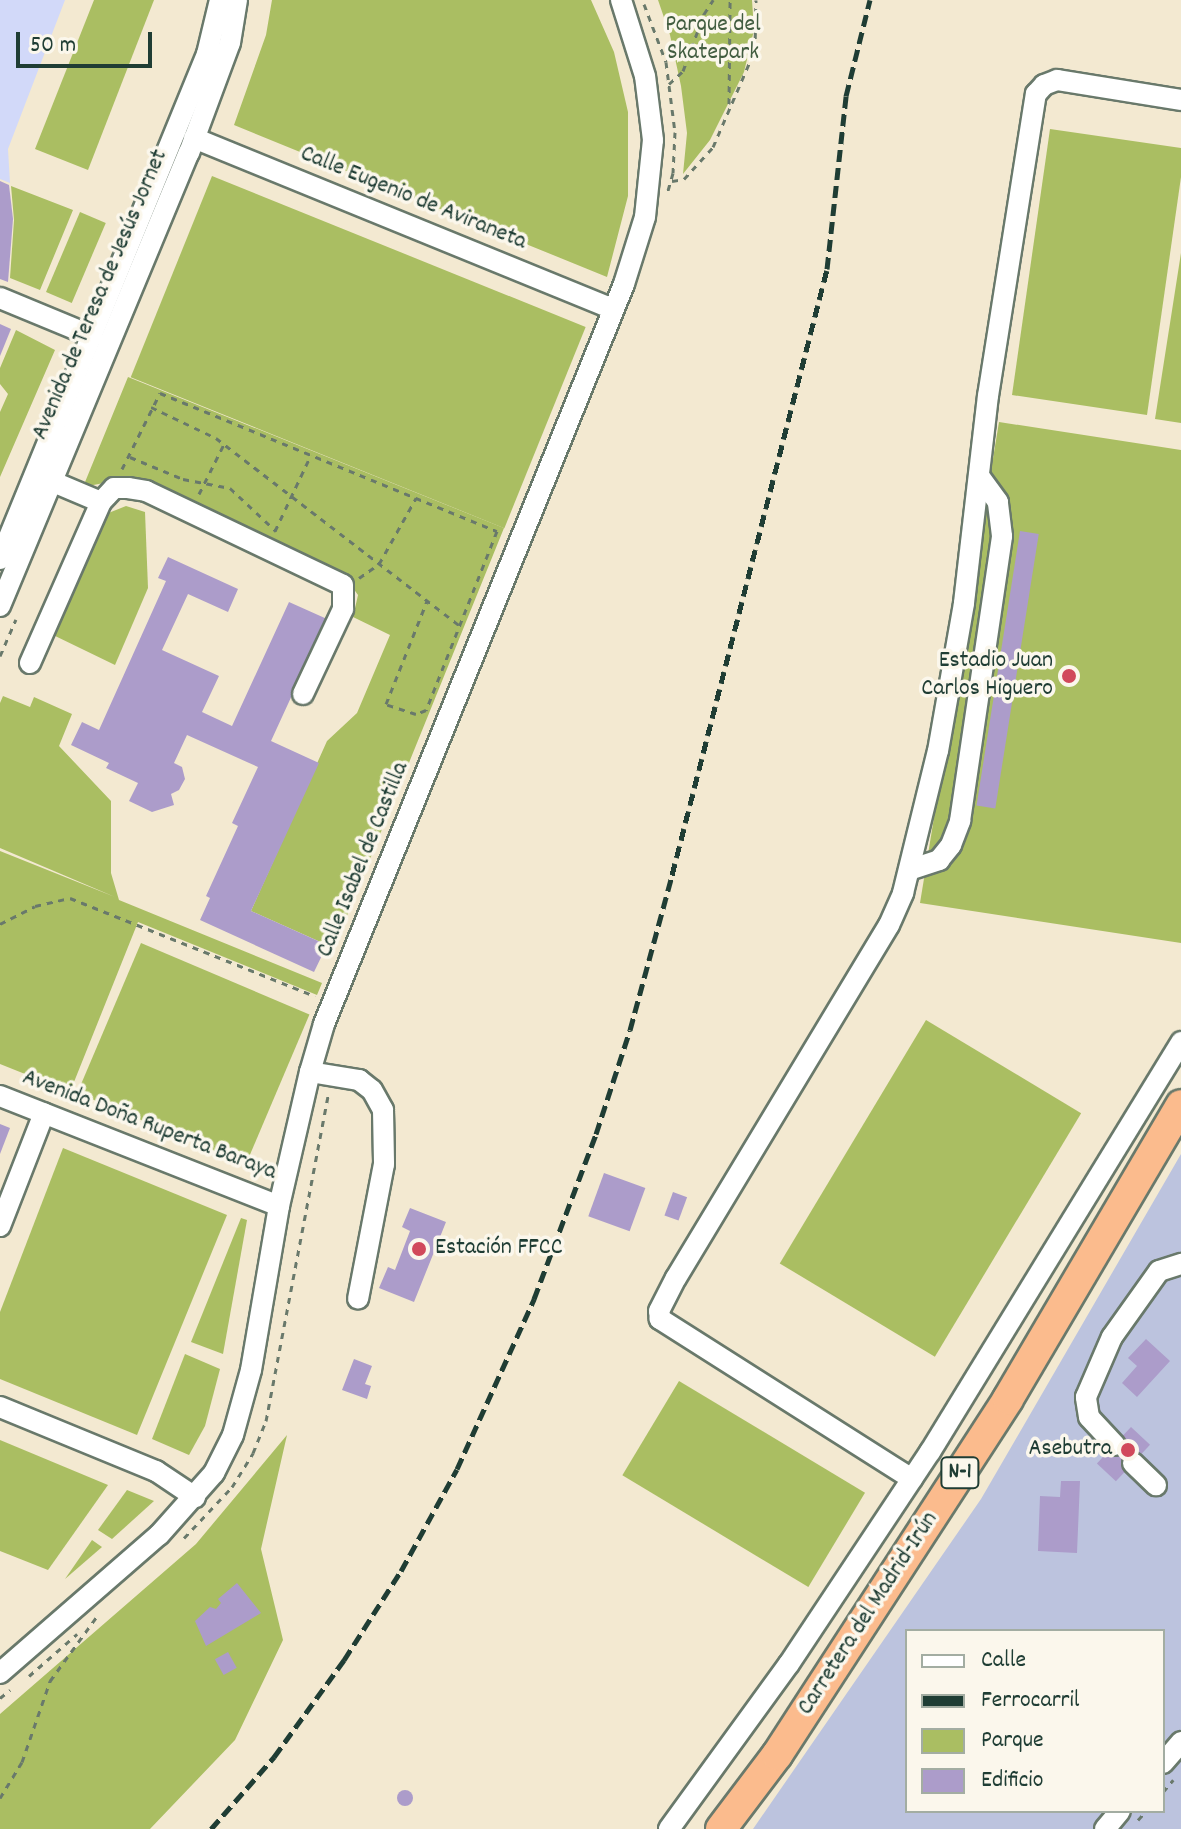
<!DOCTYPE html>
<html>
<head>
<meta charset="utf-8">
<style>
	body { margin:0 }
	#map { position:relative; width:1181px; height:1829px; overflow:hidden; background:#f3e9d1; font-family:Dekko,sans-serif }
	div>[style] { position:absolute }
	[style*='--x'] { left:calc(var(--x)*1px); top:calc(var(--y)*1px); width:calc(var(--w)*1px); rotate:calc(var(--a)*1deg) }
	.built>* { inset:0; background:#d2d9f9 }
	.industrial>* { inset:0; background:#bcc3de }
	.green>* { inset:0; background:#aabe62; transform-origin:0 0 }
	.building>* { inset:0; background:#ac9cca; transform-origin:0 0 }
	.round { border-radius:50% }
	.path>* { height:3px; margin-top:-1.5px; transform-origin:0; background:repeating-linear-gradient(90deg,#69796b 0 6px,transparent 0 12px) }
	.roads { filter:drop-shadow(2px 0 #69796b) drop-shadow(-2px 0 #69796b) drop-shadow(0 2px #69796b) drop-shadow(0 -2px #69796b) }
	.minor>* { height:20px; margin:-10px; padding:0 10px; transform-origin:10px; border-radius:10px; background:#fff }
	.highway>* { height:30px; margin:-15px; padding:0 15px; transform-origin:15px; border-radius:15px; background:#fbbb8d }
	.rail>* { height:5px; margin-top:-2.5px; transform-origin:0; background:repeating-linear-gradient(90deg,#1f3d34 0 12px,transparent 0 18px) }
	.dots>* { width:22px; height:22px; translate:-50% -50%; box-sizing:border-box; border:4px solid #fbf7ec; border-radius:50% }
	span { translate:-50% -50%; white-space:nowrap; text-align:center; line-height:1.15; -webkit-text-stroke:7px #fbf7ec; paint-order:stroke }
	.shield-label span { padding:2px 6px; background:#fbf7ec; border:2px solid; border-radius:6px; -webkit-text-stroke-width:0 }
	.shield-label { font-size:22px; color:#1f3d34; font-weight:700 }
	.park-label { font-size:24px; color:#425d40 }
	.street-label { font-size:24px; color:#1f3d34 }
	.poi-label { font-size:24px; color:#1f3d34 }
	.right { translate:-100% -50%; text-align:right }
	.left { translate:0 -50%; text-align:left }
	.legend { position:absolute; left:905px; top:1629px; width:260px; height:184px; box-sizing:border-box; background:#fbf7ec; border:2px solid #a3ada2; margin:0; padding:10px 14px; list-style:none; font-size:24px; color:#1f3d34 }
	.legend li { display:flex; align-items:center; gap:16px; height:40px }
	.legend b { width:40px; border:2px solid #a3ada2 }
	.scale { position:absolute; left:16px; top:32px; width:136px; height:36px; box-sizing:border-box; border:4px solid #1f3d34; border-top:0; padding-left:10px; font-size:24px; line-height:28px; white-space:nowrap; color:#1f3d34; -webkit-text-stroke:6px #fbf7ec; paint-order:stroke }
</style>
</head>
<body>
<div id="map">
	<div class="built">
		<i style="clip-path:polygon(0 0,65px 0,8px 149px,10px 183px,0 179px)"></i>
	</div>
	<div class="industrial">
		<i style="clip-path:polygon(evenodd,1181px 1154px,1181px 1829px,753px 1829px,981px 1499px,1181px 1154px,907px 1631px,1163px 1631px,1163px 1811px,907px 1811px,907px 1631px)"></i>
	</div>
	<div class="green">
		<i style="clip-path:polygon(94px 0,154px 0,88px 170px,35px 149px)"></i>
		<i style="clip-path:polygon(272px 0,591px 0,614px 52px,628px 112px,628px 196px,607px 277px,234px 125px,266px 35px)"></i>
		<i style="clip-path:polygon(658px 0,752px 0,754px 30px,744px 72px,710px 140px,683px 174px,687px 133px,681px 86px,670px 35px)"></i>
		<i style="clip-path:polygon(1050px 129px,1181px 148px,1181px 177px,1147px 415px,1012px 395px)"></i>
		<i style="left:212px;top:176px;width:403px;height:217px;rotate:22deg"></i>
		<i style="clip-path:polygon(11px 186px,73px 210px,40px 290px,10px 278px,14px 220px)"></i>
		<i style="left:80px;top:212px;width:28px;height:87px;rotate:23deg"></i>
		<i style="clip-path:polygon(1181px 253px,1181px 423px,1155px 419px)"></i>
		<i style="clip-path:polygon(16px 330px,55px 350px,0 477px,0 412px,8px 394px,0 384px,0 368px)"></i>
		<i style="clip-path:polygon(128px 377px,504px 528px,334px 948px,251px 911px,327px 741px,357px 713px,390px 635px,353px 617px,358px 595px,345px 577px,135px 477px,83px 487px)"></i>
		<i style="clip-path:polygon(999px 422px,1181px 450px,1181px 943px,920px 903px)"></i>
		<i style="clip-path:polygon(126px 506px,145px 512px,148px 588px,115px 665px,49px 633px,101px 516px)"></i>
		<i style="clip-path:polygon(3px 696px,30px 707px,34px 697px,72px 714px,59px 746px,111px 801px,111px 873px,119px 900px,322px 983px,317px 995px,138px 922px,70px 1092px,0 1064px,0 851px,115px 897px,0 848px,0 703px)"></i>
		<i style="left:141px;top:943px;width:183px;height:163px;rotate:23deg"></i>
		<i style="left:926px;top:1020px;width:181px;height:284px;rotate:31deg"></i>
		<i style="clip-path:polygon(63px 1148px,227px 1215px,137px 1435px,0 1379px,0 1312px)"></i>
		<i style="clip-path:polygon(241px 1218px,247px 1220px,223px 1354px,191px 1342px)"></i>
		<i style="clip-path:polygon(185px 1354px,220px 1369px,205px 1426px,189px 1455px,152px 1439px)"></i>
		<i style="left:679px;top:1381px;width:217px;height:110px;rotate:31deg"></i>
		<i style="clip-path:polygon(287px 1435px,261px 1549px,283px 1640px,235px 1740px,150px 1829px,0 1829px,0 1714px,196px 1544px)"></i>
		<i style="clip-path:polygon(0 1440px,108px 1485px,48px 1570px,0 1551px)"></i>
		<i style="clip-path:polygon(127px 1490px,154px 1501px,112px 1539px,98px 1530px)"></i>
		<i style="clip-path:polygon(92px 1540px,102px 1547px,65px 1579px)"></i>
	</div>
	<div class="building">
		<i style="clip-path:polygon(0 181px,9px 185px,13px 219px,8px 282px,0 279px)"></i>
		<i style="clip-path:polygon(0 324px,11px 329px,0 356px)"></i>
		<i style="left:1020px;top:531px;width:19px;height:278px;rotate:9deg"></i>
		<i style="clip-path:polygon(168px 557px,238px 589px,228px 612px,188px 594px,162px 650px,219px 676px,202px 712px,232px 726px,289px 602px,327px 619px,271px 741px,319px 763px,251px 911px,327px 945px,314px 972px,200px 920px,210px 898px,206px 896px,238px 826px,232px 823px,258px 767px,187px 735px,174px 763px,182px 767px,185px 779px,179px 790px,171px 794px,174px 805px,152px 812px,129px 801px,138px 783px,106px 768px,109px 763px,71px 745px,82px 722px,99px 730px,166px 581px,158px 578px)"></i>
		<i style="clip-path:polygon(0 1124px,10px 1128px,0 1154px)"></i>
		<i style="left:604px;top:1173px;width:44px;height:46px;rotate:20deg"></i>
		<i style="left:673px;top:1192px;width:15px;height:25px;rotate:20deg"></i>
		<i style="clip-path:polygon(410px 1208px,446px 1222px,414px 1302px,379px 1288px,388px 1267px,395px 1270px,410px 1231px,402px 1227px)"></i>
		<i style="clip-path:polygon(1146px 1339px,1170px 1361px,1137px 1397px,1122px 1383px,1137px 1366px,1128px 1358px)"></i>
		<i style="clip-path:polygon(354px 1359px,372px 1366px,365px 1384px,371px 1386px,367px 1399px,342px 1390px)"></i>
		<i style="left:1131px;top:1427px;width:26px;height:50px;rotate:43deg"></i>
		<i style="clip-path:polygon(1061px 1481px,1080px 1481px,1077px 1553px,1038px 1551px,1040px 1496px,1060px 1497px)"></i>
		<i style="clip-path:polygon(237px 1583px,261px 1613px,206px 1646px,195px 1621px,210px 1607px,216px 1609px,221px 1603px,218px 1599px)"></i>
		<i style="left:228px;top:1652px;width:18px;height:15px;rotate:61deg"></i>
		<i class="round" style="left:397px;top:1790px;width:16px;height:16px"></i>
	</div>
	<div class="path">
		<i style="--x:644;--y:4;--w:62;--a:69.2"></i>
		<i style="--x:666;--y:62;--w:71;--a:82.7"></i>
		<i style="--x:675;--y:132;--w:41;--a:92.8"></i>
		<i style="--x:673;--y:173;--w:19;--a:106"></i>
		<i style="--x:669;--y:84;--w:19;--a:-43"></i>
		<i style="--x:683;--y:71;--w:61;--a:-69.8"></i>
		<i style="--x:704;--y:14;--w:17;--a:-57"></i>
		<i style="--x:729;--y:104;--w:104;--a:-89.4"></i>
		<i style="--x:672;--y:181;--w:12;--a:-9"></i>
		<i style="--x:684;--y:179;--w:43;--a:-47.8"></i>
		<i style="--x:713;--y:147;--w:106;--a:-66.6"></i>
		<i style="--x:755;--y:50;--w:50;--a:-88.9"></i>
		<i style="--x:151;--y:407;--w:72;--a:25.5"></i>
		<i style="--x:216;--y:438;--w:308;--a:37.6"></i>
		<i style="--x:130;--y:457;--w:57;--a:22.5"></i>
		<i style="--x:183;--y:479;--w:48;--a:10.8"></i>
		<i style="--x:230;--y:488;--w:63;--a:43.1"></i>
		<i style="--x:122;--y:469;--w:85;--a:-63.4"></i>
		<i style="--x:160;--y:393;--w:364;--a:22.3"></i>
		<i style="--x:497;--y:531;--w:193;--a:111.6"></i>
		<i style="--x:426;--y:710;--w:11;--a:158"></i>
		<i style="--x:416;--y:714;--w:32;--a:-162"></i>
		<i style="--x:386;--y:704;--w:111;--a:-68.3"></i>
		<i style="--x:199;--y:494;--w:56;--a:-63.4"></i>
		<i style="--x:275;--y:531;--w:84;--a:-64.7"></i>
		<i style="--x:359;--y:578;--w:24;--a:-35"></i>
		<i style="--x:379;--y:564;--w:76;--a:-60.7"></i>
		<i style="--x:0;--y:656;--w:40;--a:-66.6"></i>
		<i style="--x:0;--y:924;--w:39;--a:-27"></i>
		<i style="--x:35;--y:906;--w:36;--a:-13"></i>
		<i style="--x:70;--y:898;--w:264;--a:21.8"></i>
		<i style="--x:184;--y:1538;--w:70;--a:-46.7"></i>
		<i style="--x:232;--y:1487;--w:40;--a:-58"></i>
		<i style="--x:253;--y:1453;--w:35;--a:-68"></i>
		<i style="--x:266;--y:1421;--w:332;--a:-79.2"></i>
		<i style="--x:29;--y:1676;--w:64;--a:-41.2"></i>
		<i style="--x:0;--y:1698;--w:13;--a:-39"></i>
		<i style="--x:1163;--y:1792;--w:16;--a:-50"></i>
		<i style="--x:0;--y:1798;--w:42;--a:-58.6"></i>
		<i style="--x:22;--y:1762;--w:86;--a:-70.9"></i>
		<i style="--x:50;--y:1681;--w:82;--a:-54"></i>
		<i style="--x:1138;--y:1820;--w:12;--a:-48"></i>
	</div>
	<div class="roads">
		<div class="minor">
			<i style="--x:194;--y:138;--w:453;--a:22.2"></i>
			<i style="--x:0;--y:298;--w:100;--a:22.4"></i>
			<i style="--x:51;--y:481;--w:54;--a:22.8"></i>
			<i style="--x:0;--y:559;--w:546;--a:-67.71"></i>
			<i style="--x:207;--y:54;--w:56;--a:-76.5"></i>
			<i style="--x:0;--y:606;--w:491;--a:-67.4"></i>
			<i style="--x:189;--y:153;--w:117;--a:-69.6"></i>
			<i style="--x:230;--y:43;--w:44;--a:-80.8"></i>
			<i style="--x:30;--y:663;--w:176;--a:-66.2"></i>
			<i style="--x:101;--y:502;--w:19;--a:-47"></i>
			<i style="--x:114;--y:488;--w:14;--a:0"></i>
			<i style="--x:128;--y:488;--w:18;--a:9"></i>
			<i style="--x:146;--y:491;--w:218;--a:25.5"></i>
			<i style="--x:343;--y:585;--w:24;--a:90"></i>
			<i style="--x:343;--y:609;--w:94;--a:115.2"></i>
			<i style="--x:909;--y:870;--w:32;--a:-18"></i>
			<i style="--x:939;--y:860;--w:19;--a:-51"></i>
			<i style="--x:951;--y:845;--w:26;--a:-69"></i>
			<i style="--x:960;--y:821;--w:288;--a:-81.6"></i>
			<i style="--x:1002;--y:536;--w:34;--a:-97"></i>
			<i style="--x:998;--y:502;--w:32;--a:-126"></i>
			<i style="--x:310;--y:1072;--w:50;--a:9.3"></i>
			<i style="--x:359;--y:1080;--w:16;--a:38"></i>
			<i style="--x:372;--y:1090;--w:23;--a:61"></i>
			<i style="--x:383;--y:1110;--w:54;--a:88.9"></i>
			<i style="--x:384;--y:1164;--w:137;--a:100.9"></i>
			<i style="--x:0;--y:1096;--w:300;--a:21.5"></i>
			<i style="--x:0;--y:1226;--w:121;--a:-68.7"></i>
			<i style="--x:0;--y:1407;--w:169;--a:22.3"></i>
			<i style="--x:156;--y:1471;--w:47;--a:33.7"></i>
			<i style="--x:1115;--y:1445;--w:38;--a:-133"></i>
			<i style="--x:1089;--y:1417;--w:20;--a:-99"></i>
			<i style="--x:1086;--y:1397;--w:65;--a:-66.6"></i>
			<i style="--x:1112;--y:1337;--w:81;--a:-54.5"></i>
			<i style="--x:1159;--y:1271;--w:23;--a:-18"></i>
			<i style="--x:1133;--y:1463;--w:32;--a:44"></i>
			<i style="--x:912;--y:1479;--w:299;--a:-147.6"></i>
			<i style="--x:660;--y:1319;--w:8;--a:-97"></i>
			<i style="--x:659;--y:1311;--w:37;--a:-63"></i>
			<i style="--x:676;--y:1278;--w:412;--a:-58.9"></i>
			<i style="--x:889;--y:925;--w:35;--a:-66"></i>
			<i style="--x:903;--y:893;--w:146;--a:-76.2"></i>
			<i style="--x:938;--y:751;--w:150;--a:-80"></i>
			<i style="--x:964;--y:603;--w:208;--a:-83.4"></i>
			<i style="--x:988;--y:396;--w:306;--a:-81"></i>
			<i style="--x:1036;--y:94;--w:12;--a:-48"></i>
			<i style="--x:1044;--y:85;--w:14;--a:-21"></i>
			<i style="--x:1057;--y:80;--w:126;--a:9.2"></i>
			<i style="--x:0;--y:1673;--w:211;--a:-41"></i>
			<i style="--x:159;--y:1535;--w:83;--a:-48.4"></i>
			<i style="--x:214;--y:1473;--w:42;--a:-63.4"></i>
			<i style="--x:233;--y:1435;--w:67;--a:-74.5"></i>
			<i style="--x:251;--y:1370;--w:166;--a:-80.3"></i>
			<i style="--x:279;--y:1206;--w:138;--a:-77"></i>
			<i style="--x:310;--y:1072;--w:50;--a:-73.7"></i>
			<i style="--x:324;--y:1024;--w:798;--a:-67.93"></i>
			<i style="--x:624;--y:284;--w:70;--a:-72.6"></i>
			<i style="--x:645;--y:217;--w:77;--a:-84.1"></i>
			<i style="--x:653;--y:140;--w:64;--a:-97.1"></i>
			<i style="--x:645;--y:76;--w:80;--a:-107.5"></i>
			<i style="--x:1163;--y:1763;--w:28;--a:-49"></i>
			<i style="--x:669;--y:1829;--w:204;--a:-54"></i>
			<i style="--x:789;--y:1664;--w:255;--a:-56.4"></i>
			<i style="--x:930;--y:1452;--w:481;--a:-58.5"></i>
			<i style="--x:1105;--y:1829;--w:23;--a:-50"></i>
		</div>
		<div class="highway">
			<i style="--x:721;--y:1829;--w:93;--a:-52.9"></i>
			<i style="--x:777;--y:1755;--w:424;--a:-57"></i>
			<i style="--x:1008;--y:1399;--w:341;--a:-59.5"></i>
		</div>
	</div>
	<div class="rail">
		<i style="--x:211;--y:1829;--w:96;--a:-48.8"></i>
		<i style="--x:274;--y:1757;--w:120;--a:-54.2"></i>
		<i style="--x:344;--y:1660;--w:106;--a:-57.4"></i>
		<i style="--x:401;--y:1571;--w:116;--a:-61.2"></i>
		<i style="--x:457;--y:1469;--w:187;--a:-65.6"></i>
		<i style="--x:534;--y:1299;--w:176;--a:-69.4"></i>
		<i style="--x:596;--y:1134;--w:109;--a:-71.9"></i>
		<i style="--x:630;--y:1030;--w:161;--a:-74.8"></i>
		<i style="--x:672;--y:875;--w:626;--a:-75.65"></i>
		<i style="--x:827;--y:269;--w:174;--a:-83.7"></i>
		<i style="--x:846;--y:96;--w:99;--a:-76"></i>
	</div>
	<div class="dots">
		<i style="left:1069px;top:676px;background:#d1495b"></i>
		<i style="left:419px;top:1249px;background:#d1495b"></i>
		<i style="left:1128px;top:1450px;background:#d1495b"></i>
	</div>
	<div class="shield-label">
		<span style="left:960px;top:1473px">N-1</span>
	</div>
	<div class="park-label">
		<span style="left:713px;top:40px">Parque del<br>Skatepark</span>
	</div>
	<div class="street-label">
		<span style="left:413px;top:199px;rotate:22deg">Calle Eugenio de Aviraneta</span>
		<span style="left:101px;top:295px;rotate:-67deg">Avenida de Teresa de Jesús Jornet</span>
		<span style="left:364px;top:860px;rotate:-68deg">Calle Isabel de Castilla</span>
		<span style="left:149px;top:1126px;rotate:21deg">Avenida Doña Ruperta Baraya</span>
		<span style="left:869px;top:1614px;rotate:-57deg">Carretera del Madrid-Irún</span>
	</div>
	<div class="poi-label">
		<span class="right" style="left:1053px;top:676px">Estadio Juan<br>Carlos Higuero</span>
		<span class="left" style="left:435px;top:1249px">Estación FFCC</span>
		<span class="right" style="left:1112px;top:1450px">Asebutra</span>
	</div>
	<ul class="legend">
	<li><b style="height:10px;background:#fff"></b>Calle</li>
	<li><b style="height:10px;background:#1f3d34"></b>Ferrocarril</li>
	<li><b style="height:22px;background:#aabe62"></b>Parque</li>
	<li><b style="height:22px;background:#ac9cca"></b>Edificio</li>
	</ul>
	<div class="scale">50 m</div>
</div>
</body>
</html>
